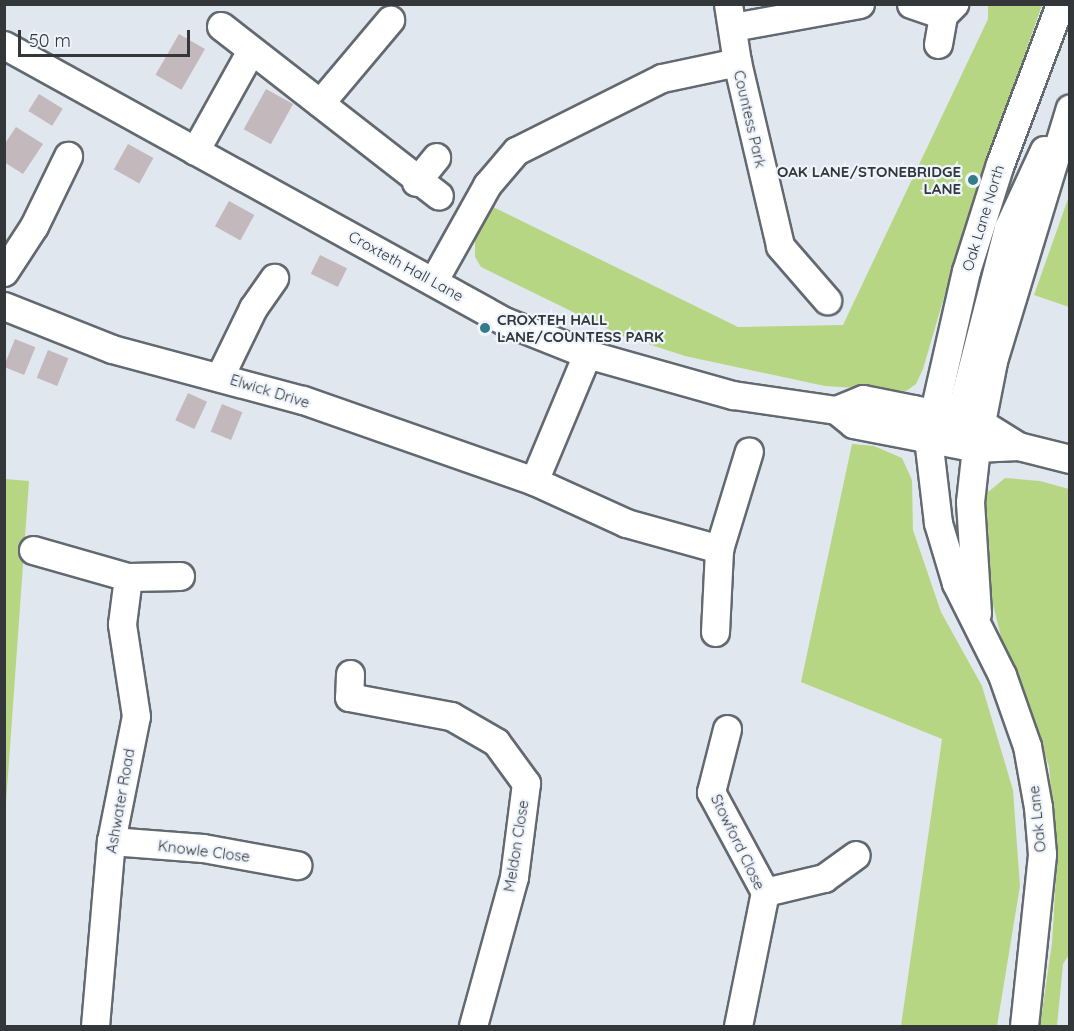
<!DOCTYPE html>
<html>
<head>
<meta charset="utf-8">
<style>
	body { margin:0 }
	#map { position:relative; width:1074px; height:1031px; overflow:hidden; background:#e0e7ef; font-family:Quicksand,sans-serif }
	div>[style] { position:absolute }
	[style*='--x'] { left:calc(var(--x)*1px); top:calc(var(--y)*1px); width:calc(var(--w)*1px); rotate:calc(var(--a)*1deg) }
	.green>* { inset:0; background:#b7d684 }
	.building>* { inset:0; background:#c3b8bc; transform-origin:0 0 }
	.roads { filter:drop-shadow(2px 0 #636970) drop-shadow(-2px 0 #636970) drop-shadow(0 2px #636970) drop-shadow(0 -2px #636970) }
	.minor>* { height:27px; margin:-13.5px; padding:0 13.5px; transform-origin:13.5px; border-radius:13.5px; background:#fff }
	.dots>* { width:16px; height:16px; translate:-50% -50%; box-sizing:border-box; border:3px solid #eef4fc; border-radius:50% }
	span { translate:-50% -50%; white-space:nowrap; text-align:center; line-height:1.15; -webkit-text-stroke:4.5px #eef4fc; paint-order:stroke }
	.street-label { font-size:15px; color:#34373a }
	.poi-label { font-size:15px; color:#34373a; font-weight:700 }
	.right { translate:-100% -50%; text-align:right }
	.left { translate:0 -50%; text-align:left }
	.frame { position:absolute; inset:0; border:6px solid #34373a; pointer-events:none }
	.scale { position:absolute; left:18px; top:30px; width:172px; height:27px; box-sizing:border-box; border:3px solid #34373a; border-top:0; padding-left:8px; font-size:18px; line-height:21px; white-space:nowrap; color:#34373a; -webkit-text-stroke:4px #eef4fc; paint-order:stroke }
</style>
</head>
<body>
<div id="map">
	<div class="green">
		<i style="clip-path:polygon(988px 5px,1042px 5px,966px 222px,923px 369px,916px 384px,906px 391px,825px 386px,685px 356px,620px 335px,481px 267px,475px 257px,475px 237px,489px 205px,738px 327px,843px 325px,988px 19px)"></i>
		<i style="clip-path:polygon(1069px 196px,1069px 307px,1034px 295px)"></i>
		<i style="clip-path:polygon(852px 444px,874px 446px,902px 458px,912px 480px,913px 530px,941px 612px,982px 686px,1013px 790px,1020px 886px,997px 1026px,901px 1026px,942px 739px,801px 682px)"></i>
		<i style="clip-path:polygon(1005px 478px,1040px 481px,1069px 489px,1070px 953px,1063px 964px,1057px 1026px,1040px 1026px,1052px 943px,1057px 860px,1049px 766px,1003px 645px,985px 572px,981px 521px,987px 493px)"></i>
		<i style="clip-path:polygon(5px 479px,29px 481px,5px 817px)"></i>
	</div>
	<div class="building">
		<i style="left:179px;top:34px;width:30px;height:47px;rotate:30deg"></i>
		<i style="left:266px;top:89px;width:31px;height:46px;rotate:29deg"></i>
		<i style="left:39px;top:94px;width:28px;height:20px;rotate:32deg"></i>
		<i style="clip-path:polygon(16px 127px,43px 144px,23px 174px,4px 162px,4px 145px)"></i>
		<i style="left:128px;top:144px;width:29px;height:29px;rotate:29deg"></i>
		<i style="left:229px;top:201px;width:29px;height:29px;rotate:29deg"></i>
		<i style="left:320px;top:255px;width:30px;height:21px;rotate:26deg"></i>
		<i style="left:15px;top:339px;width:22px;height:30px;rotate:22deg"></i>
		<i style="left:48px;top:350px;width:22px;height:30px;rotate:22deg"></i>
		<i style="left:188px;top:393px;width:21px;height:30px;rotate:25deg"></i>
		<i style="left:222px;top:404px;width:22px;height:30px;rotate:22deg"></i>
	</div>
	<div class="roads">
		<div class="minor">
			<i style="--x:728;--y:4;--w:59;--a:81.2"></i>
			<i style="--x:737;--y:62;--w:189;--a:76.8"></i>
			<i style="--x:780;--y:246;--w:72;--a:49"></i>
			<i style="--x:911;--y:4;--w:34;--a:19"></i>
			<i style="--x:221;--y:26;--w:276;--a:37.9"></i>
			<i style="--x:733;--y:27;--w:129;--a:-10.3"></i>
			<i style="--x:938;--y:44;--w:29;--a:-80"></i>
			<i style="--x:943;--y:15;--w:16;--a:-45"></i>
			<i style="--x:4;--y:45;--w:571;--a:28.9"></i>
			<i style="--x:504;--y:321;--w:89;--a:21.7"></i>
			<i style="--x:587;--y:354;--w:152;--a:15.7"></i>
			<i style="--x:733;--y:395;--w:104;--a:8.3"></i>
			<i style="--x:836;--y:410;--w:29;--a:-22"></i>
			<i style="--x:863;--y:399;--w:51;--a:11.3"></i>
			<i style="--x:913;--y:409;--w:69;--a:11.6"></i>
			<i style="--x:981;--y:423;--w:44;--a:31.9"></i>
			<i style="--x:320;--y:103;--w:109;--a:-49.9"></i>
			<i style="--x:195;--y:151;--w:113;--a:-60.9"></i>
			<i style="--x:416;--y:182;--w:32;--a:-51"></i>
			<i style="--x:4;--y:272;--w:55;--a:-56.9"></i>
			<i style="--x:34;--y:226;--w:78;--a:-64.1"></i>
			<i style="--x:434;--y:280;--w:109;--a:-60.8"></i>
			<i style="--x:487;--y:185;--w:45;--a:-49.5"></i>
			<i style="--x:516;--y:151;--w:163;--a:-26.6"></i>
			<i style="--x:662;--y:78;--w:77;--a:-12"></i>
			<i style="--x:4;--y:306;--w:116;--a:21.7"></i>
			<i style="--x:112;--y:349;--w:198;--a:15"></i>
			<i style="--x:303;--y:400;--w:245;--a:19.3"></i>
			<i style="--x:534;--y:481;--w:101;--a:24.5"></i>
			<i style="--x:626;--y:523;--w:97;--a:15.6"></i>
			<i style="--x:220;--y:376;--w:76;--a:-64.1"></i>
			<i style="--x:253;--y:308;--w:37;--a:-55"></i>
			<i style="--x:836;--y:410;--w:22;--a:39"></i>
			<i style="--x:853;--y:424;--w:125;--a:11"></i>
			<i style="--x:976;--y:448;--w:42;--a:-2.7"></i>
			<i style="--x:1018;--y:446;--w:54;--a:14"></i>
			<i style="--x:940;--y:428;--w:34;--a:-47"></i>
			<i style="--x:963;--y:403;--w:181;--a:-75.6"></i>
			<i style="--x:1008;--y:228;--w:86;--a:-65.2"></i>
			<i style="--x:534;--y:481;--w:138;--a:-67.3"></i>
			<i style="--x:33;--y:550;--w:99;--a:15.9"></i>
			<i style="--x:128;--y:577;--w:52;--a:-1.1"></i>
			<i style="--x:977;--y:613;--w:111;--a:-93.6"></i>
			<i style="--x:970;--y:502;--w:54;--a:-83.7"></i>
			<i style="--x:976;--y:448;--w:89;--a:-78.9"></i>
			<i style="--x:993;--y:361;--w:264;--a:-73.1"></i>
			<i style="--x:715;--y:632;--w:83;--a:-87.2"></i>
			<i style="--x:719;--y:549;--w:102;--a:-73"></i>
			<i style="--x:350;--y:674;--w:23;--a:92"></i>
			<i style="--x:349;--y:697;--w:104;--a:10.6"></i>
			<i style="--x:451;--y:716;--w:52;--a:30"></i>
			<i style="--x:496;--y:742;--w:51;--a:53.8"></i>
			<i style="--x:526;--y:783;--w:95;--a:97.3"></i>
			<i style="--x:514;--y:877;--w:155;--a:105.4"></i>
			<i style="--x:727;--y:729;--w:65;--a:104.3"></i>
			<i style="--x:711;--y:792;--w:114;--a:61.6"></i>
			<i style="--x:765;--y:892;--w:137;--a:101.4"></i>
			<i style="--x:111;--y:841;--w:92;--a:4.4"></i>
			<i style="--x:203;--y:848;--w:96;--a:10.3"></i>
			<i style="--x:765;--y:892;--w:61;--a:-13.3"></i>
			<i style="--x:824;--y:878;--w:39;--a:-36"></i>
			<i style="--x:95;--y:1026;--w:186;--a:-85.1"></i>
			<i style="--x:111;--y:841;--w:127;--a:-78.7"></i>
			<i style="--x:136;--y:716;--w:93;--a:-98.7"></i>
			<i style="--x:122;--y:624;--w:47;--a:-82.7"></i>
			<i style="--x:1024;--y:1026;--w:173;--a:-84"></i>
			<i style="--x:1042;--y:854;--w:47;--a:-94.9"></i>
			<i style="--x:1038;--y:807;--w:62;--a:-100.2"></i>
			<i style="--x:1027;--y:746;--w:75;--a:-109.4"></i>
			<i style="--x:1002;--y:675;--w:103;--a:-116.6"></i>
			<i style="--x:956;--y:583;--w:63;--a:-106.7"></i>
			<i style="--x:938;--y:523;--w:86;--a:-96.7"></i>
			<i style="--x:928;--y:438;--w:171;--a:-77.2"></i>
			<i style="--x:966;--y:271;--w:112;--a:-72.4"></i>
			<i style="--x:1000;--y:164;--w:171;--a:-69.4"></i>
		</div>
	</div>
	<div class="dots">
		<i style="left:973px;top:180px;background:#357a89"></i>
		<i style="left:485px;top:328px;background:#357a89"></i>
	</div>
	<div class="street-label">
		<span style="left:750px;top:119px;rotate:77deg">Countess Park</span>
		<span style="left:983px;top:218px;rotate:-73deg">Oak Lane North</span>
		<span style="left:406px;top:266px;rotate:29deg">Croxteth Hall Lane</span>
		<span style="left:270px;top:391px;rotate:17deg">Elwick Drive</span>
		<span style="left:120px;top:801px;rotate:-80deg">Ashwater Road</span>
		<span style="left:1037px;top:819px;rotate:-96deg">Oak Lane</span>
		<span style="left:738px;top:842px;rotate:64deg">Stowford Close</span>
		<span style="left:516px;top:846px;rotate:-81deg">Meldon Close</span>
		<span style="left:204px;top:851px;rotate:7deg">Knowle Close</span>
	</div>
	<div class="poi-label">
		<span class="right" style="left:961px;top:180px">OAK LANE/STONEBRIDGE<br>LANE</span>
		<span class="left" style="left:497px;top:328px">CROXTEH HALL<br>LANE/COUNTESS PARK</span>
	</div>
	<div class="frame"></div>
	<div class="scale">50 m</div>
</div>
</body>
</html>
